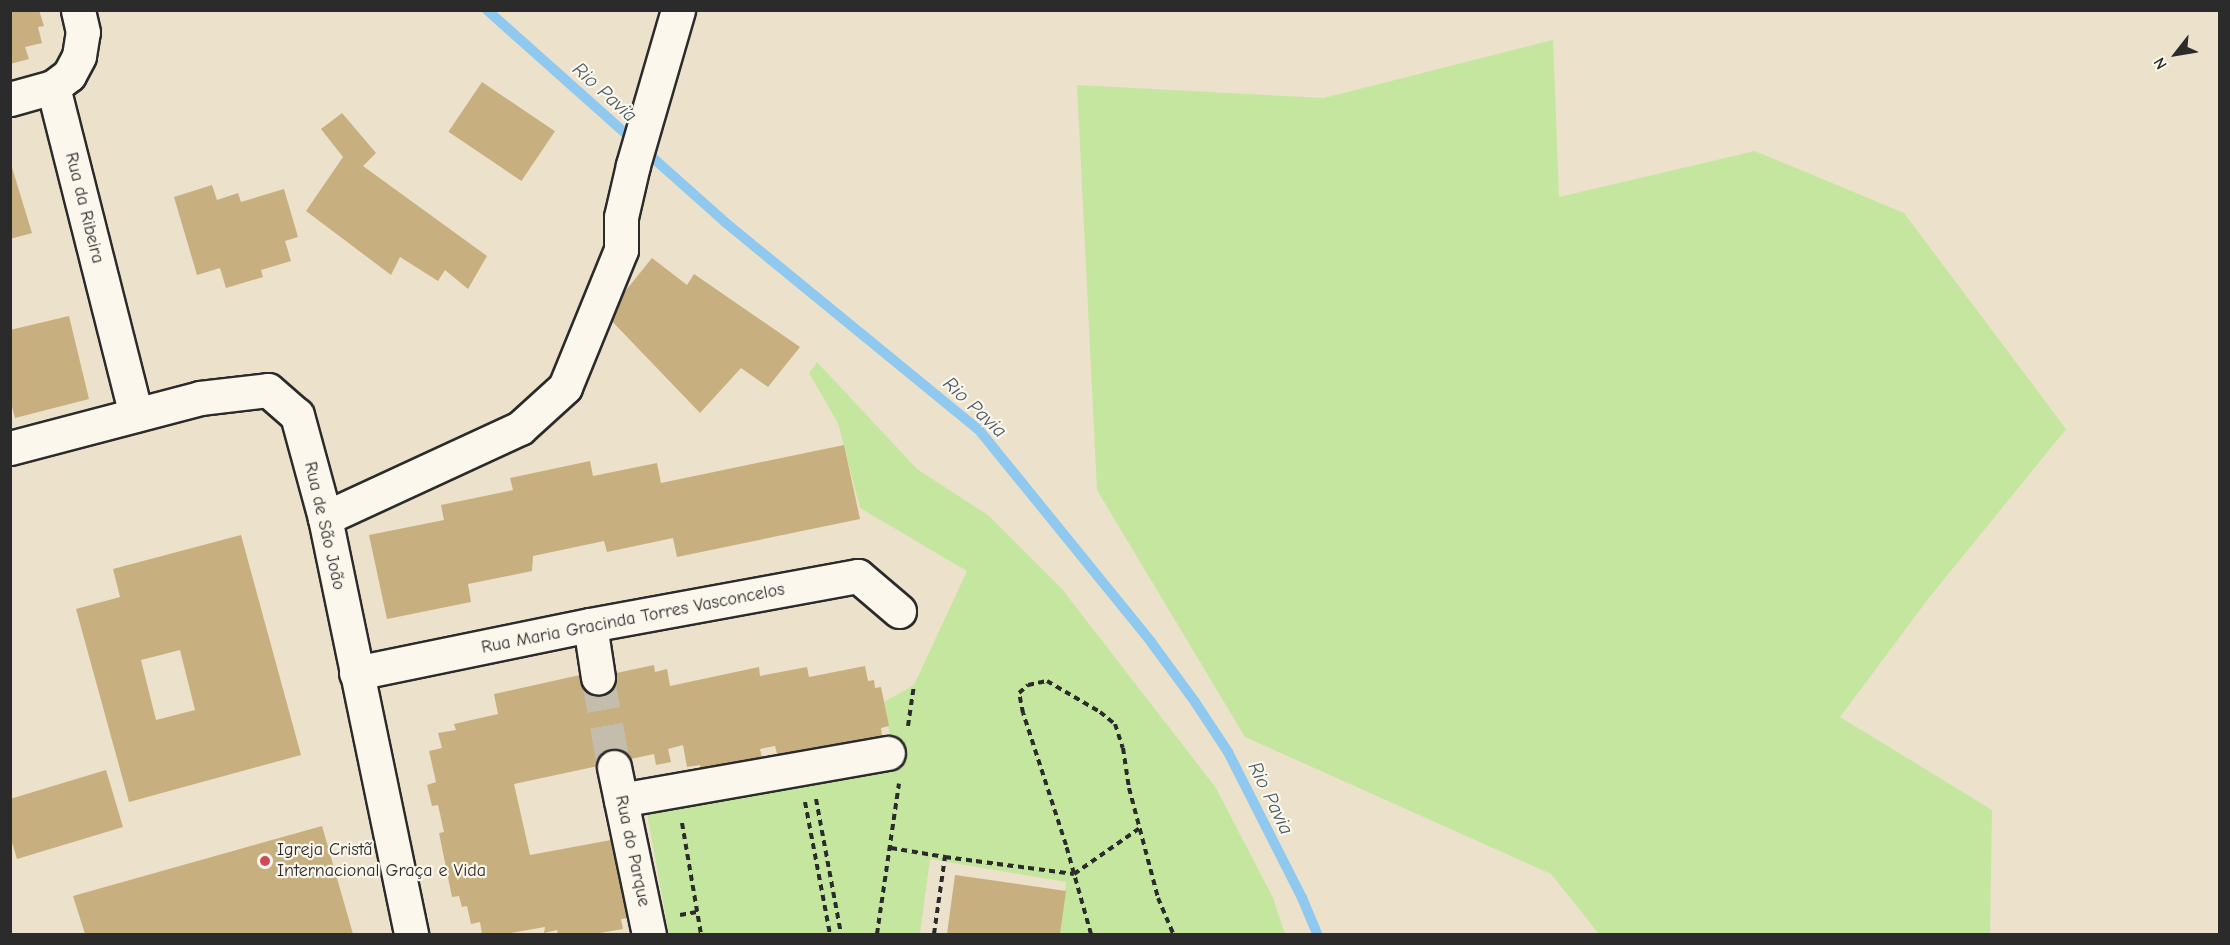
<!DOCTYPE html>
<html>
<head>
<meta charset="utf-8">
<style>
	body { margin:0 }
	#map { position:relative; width:2230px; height:945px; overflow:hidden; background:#ece1cb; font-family:"Comic Neue",sans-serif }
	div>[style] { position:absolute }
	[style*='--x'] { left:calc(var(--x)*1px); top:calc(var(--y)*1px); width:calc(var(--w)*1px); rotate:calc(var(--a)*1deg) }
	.green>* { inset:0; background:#c5e69f }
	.stream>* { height:10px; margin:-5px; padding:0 5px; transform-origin:5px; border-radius:5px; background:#90c9ef }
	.building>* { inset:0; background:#c8af7f; transform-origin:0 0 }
	.minor-tunnel>* { height:33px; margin-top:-16.5px; transform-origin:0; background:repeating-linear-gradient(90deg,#c5bdab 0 33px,transparent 0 49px) }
	.path>* { height:4px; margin-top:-2px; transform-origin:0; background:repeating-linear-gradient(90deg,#2b2b2b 0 6px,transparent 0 10.5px) }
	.roads { filter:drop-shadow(2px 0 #2b2b2b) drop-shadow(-2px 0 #2b2b2b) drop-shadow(0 2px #2b2b2b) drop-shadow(0 -2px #2b2b2b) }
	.minor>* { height:33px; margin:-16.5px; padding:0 16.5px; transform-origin:16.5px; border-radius:16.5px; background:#fbf7ec }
	.dots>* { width:16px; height:16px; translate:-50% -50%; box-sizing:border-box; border:3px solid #fbf7ec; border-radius:50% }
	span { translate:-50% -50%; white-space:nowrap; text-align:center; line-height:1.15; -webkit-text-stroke:4.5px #fbf7ec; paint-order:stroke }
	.street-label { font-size:18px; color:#2b2b2b }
	.poi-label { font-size:18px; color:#2b2b2b }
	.left { translate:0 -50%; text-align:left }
	.water-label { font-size:20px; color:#495a66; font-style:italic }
	.frame { position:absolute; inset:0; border:12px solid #2b2b2b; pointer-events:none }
	.north { position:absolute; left:2146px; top:24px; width:60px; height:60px; -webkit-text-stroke:4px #fbf7ec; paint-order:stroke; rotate:239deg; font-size:16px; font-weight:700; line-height:24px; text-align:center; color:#2b2b2b }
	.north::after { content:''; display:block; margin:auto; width:21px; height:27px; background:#2b2b2b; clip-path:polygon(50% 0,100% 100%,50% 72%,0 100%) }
</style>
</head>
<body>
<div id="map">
	<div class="green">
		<i style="clip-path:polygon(1553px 40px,1559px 197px,1755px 151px,1904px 213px,2066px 429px,1928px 599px,1840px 717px,1992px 810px,1990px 934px,1599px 934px,1551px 874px,1245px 737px,1097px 490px,1077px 85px,1324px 98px)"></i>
		<i style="clip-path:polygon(817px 362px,917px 469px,989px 516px,1062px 589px,1216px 788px,1273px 898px,1285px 934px,1060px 934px,1066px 882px,930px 859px,920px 934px,669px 934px,645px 802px,894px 760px,884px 702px,914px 685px,967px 571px,860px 508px,838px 423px,809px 373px)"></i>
	</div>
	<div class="stream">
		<i style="--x:487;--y:10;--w:320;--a:41.7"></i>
		<i style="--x:726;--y:223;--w:327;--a:39.3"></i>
		<i style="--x:979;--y:430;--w:273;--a:50.9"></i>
		<i style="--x:1151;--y:642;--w:74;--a:53.7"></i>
		<i style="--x:1195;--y:702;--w:60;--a:56.6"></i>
		<i style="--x:1228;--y:752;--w:164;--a:63.1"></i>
		<i style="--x:1302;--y:898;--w:39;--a:67"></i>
	</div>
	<div class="building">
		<i style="clip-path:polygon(10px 10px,39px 10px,44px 26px,38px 27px,42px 43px,25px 47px,29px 59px,10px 64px)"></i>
		<i style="left:482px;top:82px;width:88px;height:60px;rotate:34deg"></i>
		<i style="clip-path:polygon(342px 113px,376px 153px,363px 166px,487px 256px,468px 289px,445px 270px,438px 281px,400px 257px,391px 275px,306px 211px,343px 157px,321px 129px)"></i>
		<i style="clip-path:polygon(10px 161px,32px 233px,10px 239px)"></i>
		<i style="clip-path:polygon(212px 185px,217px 200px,238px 193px,241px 202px,284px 189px,298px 237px,285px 241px,291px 261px,261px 270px,263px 277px,226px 288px,220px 268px,197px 275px,174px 197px)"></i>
		<i style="clip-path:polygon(652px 258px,687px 285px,694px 274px,800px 347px,768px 387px,741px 368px,700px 413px,606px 315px)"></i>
		<i style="clip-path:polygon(69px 316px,89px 399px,15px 418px,10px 399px,10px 330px)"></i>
		<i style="clip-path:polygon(844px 445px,860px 519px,677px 557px,673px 538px,607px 552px,604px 541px,533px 556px,532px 571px,468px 584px,471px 602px,387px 619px,369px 535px,444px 520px,441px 505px,513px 490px,510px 478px,590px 461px,593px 476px,657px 463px,661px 483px)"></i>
		<i style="clip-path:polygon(evenodd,241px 535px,301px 755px,129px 802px,76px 609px,120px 597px,113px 569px,241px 535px,180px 650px,195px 710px,156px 720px,141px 660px,180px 650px)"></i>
		<i style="clip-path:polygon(654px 665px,655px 672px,667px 669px,670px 686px,759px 667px,760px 676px,807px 667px,809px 677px,865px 666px,868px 681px,874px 680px,875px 688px,881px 687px,889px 726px,881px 728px,882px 736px,777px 754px,775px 746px,760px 749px,762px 758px,701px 771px,700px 765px,687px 767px,683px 745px,668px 749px,671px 762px,656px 765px,654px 754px,514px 784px,530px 855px,611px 840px,613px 853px,624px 852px,628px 918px,621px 919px,623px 929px,594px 934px,558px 934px,557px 930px,544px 933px,545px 927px,505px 934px,482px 934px,480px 922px,471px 924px,467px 906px,462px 907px,459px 896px,452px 897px,439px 833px,444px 832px,438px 805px,432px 806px,427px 785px,436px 782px,429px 751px,442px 748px,438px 733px,456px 730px,454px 724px,498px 714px,494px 694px,580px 675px,583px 688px,595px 685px,593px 678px)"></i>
		<i style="clip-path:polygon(106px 770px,123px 827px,17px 859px,10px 836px,10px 799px)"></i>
		<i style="clip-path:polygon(322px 826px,353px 934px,85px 934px,73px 896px)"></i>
		<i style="clip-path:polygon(955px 875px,1066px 891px,1060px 934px,947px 934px)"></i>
	</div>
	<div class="minor-tunnel">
		<i style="--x:598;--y:677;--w:91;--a:79.9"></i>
	</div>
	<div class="path">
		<i style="--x:908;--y:726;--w:41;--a:-81.7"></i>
		<i style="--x:816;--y:799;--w:137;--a:79.5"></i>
		<i style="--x:805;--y:802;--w:134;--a:79.3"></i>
		<i style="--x:682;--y:823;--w:113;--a:80.3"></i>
		<i style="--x:891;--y:848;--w:55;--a:9.5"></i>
		<i style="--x:680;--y:915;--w:17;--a:-10"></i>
		<i style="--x:877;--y:934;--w:152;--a:-81.7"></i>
		<i style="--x:934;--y:934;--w:78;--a:-81.9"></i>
		<i style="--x:945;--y:857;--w:130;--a:7.5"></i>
		<i style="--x:1074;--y:874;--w:80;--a:-34.9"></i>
		<i style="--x:1091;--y:934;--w:92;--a:-105.7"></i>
		<i style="--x:1066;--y:845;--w:139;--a:-108"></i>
		<i style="--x:1023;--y:713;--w:20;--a:-101"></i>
		<i style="--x:1019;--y:693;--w:12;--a:-42"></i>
		<i style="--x:1028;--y:685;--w:19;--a:-12"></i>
		<i style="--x:1047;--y:681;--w:61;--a:30.3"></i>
		<i style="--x:1100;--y:712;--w:19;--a:39"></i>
		<i style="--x:1115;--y:724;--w:25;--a:72"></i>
		<i style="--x:1123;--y:748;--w:40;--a:81.5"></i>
		<i style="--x:1129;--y:788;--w:114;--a:75.2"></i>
		<i style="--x:1158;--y:898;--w:39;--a:67"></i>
	</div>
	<div class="roads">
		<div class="minor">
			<i style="--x:53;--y:87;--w:338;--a:75.8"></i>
			<i style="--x:10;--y:99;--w:45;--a:-15.6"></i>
			<i style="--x:53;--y:87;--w:20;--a:-37"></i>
			<i style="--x:69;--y:75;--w:21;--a:-62"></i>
			<i style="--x:79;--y:56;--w:24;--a:-81"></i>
			<i style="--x:83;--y:32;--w:23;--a:-103"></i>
			<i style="--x:10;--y:448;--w:196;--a:-14.7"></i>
			<i style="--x:200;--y:398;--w:68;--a:-6.7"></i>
			<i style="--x:268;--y:390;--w:38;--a:41"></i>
			<i style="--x:297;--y:415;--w:107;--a:74.8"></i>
			<i style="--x:325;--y:518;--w:425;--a:78.3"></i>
			<i style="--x:325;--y:518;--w:215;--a:-24.8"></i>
			<i style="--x:520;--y:428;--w:61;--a:-42.3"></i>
			<i style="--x:565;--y:387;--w:148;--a:-67.8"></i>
			<i style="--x:621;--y:250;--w:33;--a:-90"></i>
			<i style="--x:621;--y:217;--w:53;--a:-77"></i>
			<i style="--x:633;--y:165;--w:161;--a:-73.8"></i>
			<i style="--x:590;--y:625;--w:53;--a:81.3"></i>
			<i style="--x:356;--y:673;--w:239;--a:-11.6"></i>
			<i style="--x:590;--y:625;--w:272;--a:-10.4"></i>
			<i style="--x:858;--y:576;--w:54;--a:40.5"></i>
			<i style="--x:614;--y:767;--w:171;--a:78.2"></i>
			<i style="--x:621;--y:800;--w:271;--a:-10"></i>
		</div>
	</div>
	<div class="dots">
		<i style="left:265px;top:861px;background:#d1495b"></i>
	</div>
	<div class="street-label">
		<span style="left:84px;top:208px;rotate:76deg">Rua da Ribeira</span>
		<span style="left:324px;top:526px;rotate:77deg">Rua de São João</span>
		<span style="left:633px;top:619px;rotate:-11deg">Rua Maria Gracinda Torres Vasconcelos</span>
		<span style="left:632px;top:851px;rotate:78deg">Rua do Parque</span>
	</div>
	<div class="poi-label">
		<span class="left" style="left:277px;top:861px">Igreja Cristã<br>Internacional Graça e Vida</span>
	</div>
	<div class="water-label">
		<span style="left:605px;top:92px;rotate:42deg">Rio Pavia</span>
		<span style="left:975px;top:407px;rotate:43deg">Rio Pavia</span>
		<span style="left:1271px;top:798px;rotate:64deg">Rio Pavia</span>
	</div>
	<div class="frame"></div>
	<div class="north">N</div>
</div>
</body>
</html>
